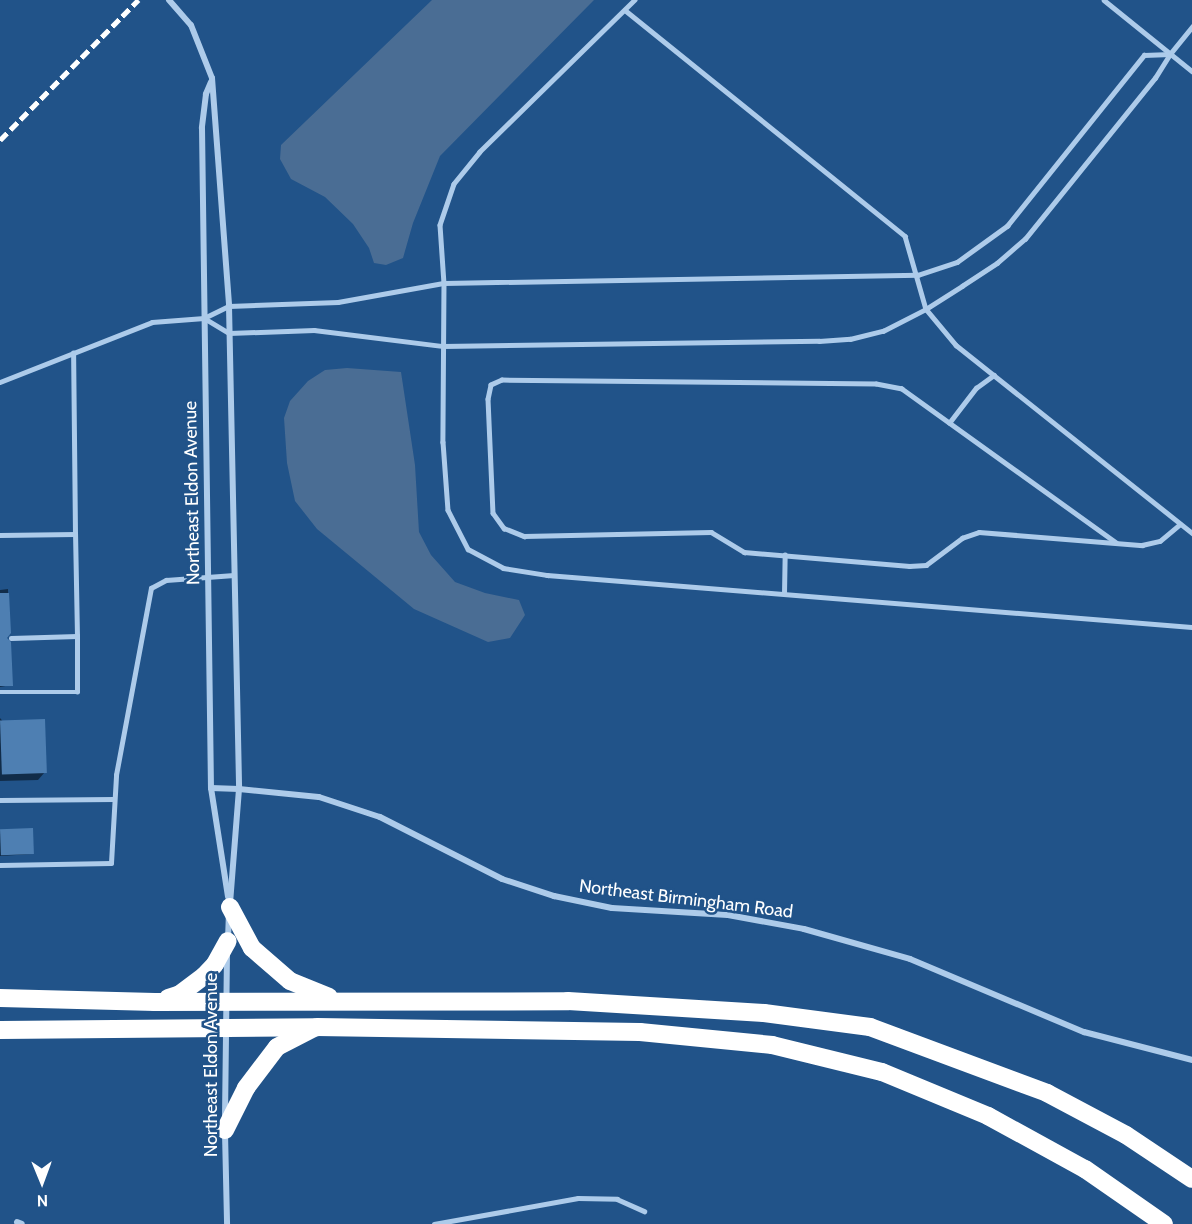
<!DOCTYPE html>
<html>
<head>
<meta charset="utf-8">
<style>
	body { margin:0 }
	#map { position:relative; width:1192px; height:1224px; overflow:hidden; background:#215389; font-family:Cabin,sans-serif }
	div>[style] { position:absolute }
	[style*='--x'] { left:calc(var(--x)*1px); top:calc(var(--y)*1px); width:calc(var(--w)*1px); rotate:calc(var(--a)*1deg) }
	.water>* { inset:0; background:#4a6d94 }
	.shadow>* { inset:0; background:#0007 }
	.building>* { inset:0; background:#4e7fb2; transform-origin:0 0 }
	.lane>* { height:4.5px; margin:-2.25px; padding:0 2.25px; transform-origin:2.25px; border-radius:2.25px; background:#adcbea }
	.street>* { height:6px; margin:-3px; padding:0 3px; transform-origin:3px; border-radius:3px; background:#adcbea }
	.highway>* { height:18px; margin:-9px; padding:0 9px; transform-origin:9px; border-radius:9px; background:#fff }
	.rail>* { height:4.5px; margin-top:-2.25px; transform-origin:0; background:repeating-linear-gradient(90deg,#fff 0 10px,transparent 0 14.5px) }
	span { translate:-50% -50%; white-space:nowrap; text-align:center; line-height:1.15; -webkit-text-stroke:5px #215389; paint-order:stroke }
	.street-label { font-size:18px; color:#fff }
	.north { position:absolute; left:12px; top:1152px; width:60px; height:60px; -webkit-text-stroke:4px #215389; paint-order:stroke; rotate:179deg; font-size:16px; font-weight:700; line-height:24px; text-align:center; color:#fff }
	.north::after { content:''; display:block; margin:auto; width:21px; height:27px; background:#fff; clip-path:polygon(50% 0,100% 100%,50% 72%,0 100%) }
</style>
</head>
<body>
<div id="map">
	<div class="water">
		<i style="clip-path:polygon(432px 0,594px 0,440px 156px,413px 223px,403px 258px,386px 265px,374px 263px,369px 248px,353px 224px,325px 197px,291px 179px,280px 159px,281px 145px)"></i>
		<i style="clip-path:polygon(347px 368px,401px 372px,415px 465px,419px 532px,431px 555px,455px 582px,485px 593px,519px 600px,525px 615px,510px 638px,488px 642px,414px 609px,317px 529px,295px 501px,287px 463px,284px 418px,290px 401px,308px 381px,325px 370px)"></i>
	</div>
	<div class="shadow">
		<i style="clip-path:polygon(8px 589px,9px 633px,5px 638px,11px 685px,0 687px,0 590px)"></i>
		<i style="clip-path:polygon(0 718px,45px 772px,38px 780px,0 781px)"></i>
		<i style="clip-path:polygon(0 830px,32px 854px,0 856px)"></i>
	</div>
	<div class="building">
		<i style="clip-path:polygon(0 593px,9px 593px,11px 633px,7px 638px,11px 642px,13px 686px,0 686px)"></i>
		<i style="left:45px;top:719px;width:54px;height:45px;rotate:88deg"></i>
		<i style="left:33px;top:828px;width:26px;height:33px;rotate:88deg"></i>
	</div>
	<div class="lane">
		<i style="--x:635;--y:0;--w:217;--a:135.6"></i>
		<i style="--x:480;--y:152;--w:41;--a:129.1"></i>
		<i style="--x:454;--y:184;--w:43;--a:108.9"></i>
		<i style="--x:440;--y:225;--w:58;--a:86.1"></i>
		<i style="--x:444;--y:283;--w:159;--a:90.4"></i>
		<i style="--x:443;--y:442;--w:68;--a:85.8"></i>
		<i style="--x:448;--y:510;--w:44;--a:62.9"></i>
		<i style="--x:468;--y:549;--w:40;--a:28"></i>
		<i style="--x:503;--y:568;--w:45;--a:9"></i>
		<i style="--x:547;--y:575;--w:647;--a:4.61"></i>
		<i style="--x:1104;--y:0;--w:113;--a:38.9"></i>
		<i style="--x:625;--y:10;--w:360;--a:38.9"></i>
		<i style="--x:905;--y:236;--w:76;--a:74"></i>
		<i style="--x:926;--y:309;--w:47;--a:50.2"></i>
		<i style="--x:956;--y:345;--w:302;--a:38.5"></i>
		<i style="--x:204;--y:318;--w:29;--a:31"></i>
		<i style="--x:229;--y:333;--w:85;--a:-2"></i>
		<i style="--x:314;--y:330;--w:130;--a:7.1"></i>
		<i style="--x:443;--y:346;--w:376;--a:-0.8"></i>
		<i style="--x:819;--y:341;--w:31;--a:-4"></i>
		<i style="--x:850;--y:339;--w:34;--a:-14"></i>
		<i style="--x:883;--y:331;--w:48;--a:-27.1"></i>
		<i style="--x:926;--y:309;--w:43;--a:-32.6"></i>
		<i style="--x:962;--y:286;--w:42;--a:-33.3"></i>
		<i style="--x:997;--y:263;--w:37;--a:-41"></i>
		<i style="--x:1025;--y:239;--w:207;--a:-51.1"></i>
		<i style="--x:1155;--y:78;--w:28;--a:-58"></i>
		<i style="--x:1170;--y:54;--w:35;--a:-51"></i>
		<i style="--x:0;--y:382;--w:163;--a:-21.5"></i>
		<i style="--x:152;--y:322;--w:52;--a:-4.4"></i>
		<i style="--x:204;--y:318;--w:28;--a:-26"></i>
		<i style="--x:229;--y:306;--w:109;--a:-2.1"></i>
		<i style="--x:338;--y:302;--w:108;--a:-10.2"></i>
		<i style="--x:444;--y:283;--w:474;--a:-1"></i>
		<i style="--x:918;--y:275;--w:41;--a:-18.4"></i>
		<i style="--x:957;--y:262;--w:62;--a:-35.8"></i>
		<i style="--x:1007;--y:226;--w:219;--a:-51.3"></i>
		<i style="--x:1144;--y:55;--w:26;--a:-2"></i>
		<i style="--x:949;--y:423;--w:44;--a:-52.4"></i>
		<i style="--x:976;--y:388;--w:22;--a:-36"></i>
		<i style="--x:0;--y:535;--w:75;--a:-0.8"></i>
		<i style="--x:75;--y:534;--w:181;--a:-90.6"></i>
		<i style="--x:1116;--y:543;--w:264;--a:-144.3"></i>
		<i style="--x:902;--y:389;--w:26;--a:-169"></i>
		<i style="--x:876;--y:384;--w:374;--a:-179.4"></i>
		<i style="--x:502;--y:380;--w:12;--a:156"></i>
		<i style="--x:491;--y:385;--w:14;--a:102"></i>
		<i style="--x:488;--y:399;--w:114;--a:87.5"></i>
		<i style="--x:493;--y:513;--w:19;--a:54"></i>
		<i style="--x:504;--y:528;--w:22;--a:22"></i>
		<i style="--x:524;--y:536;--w:187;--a:-1.2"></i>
		<i style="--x:711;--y:532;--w:39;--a:31"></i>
		<i style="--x:744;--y:552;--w:166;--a:4.8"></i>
		<i style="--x:909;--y:566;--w:17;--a:-3"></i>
		<i style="--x:926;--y:565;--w:45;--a:-36.9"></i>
		<i style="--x:962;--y:538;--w:18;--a:-19"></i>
		<i style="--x:979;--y:532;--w:164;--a:4.6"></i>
		<i style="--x:1142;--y:545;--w:18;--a:-13"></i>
		<i style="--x:1160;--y:541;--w:26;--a:-40"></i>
		<i style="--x:784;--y:594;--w:39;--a:-89"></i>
		<i style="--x:11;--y:638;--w:66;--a:-1.7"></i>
		<i style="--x:77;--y:636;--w:102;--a:-91.1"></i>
		<i style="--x:0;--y:692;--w:77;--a:0"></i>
		<i style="--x:77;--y:692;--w:56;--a:-90"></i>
		<i style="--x:0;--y:800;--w:114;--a:-0.5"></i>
		<i style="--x:0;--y:865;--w:111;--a:-1"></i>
		<i style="--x:111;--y:863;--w:88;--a:-86.7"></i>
		<i style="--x:116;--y:775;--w:190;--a:-79.4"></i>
		<i style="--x:151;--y:588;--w:17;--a:-28"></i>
		<i style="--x:166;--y:580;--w:68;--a:-4.2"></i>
		<i style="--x:434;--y:1224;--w:146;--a:-10.2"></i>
		<i style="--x:578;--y:1198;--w:39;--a:1"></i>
		<i style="--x:617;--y:1199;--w:30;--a:24"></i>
	</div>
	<div class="street">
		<i style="--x:169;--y:0;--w:33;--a:49"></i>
		<i style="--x:191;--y:25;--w:57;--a:68.4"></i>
		<i style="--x:212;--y:78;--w:229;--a:85.7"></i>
		<i style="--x:229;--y:306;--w:483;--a:88.8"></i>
		<i style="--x:239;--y:789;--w:115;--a:94.5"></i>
		<i style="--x:211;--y:82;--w:13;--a:113"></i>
		<i style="--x:206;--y:94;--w:34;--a:97"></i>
		<i style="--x:202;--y:128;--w:660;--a:89.22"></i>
		<i style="--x:211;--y:788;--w:110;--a:81.1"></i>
		<i style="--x:211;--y:788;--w:28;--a:2"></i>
		<i style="--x:239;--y:789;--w:80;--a:5.7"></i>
		<i style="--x:319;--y:797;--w:64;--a:18.2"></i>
		<i style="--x:380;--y:817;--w:137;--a:26.9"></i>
		<i style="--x:502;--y:879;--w:55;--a:18.1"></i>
		<i style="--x:554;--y:896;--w:59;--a:11.7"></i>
		<i style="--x:612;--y:908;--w:116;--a:3.5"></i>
		<i style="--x:728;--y:915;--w:77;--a:10.4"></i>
		<i style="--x:804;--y:929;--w:110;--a:15.8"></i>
		<i style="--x:910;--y:959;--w:189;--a:22.8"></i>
		<i style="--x:1084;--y:1032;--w:112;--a:14.5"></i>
		<i style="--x:228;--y:940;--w:23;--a:-88"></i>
		<i style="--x:225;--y:1117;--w:164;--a:-89.3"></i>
		<i style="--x:225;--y:1133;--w:91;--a:88.7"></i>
		<i style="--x:17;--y:1222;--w:5;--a:22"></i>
	</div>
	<div class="highway">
		<i style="--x:230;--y:907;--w:47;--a:61.8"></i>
		<i style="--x:252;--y:948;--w:50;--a:41"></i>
		<i style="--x:290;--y:981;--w:42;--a:22.3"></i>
		<i style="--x:0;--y:998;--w:155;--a:1.5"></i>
		<i style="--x:155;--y:1002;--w:413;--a:-0.1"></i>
		<i style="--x:568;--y:1001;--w:196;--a:3.5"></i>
		<i style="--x:764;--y:1013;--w:107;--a:7.5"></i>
		<i style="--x:870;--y:1027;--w:189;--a:20.4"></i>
		<i style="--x:1047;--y:1093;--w:89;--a:28"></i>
		<i style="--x:1126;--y:1135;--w:79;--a:33.7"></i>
		<i style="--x:168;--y:998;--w:13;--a:-18"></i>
		<i style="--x:180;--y:994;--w:30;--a:-37"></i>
		<i style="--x:204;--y:976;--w:16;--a:-47"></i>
		<i style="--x:215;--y:964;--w:26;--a:-61"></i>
		<i style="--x:0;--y:1030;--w:317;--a:-0.5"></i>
		<i style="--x:317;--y:1027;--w:323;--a:0.9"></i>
		<i style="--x:640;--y:1032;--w:133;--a:5.6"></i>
		<i style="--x:772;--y:1045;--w:113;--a:13.8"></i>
		<i style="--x:882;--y:1072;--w:115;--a:22.5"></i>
		<i style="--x:988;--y:1116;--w:111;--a:28.7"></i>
		<i style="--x:1085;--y:1169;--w:96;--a:34.8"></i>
		<i style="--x:225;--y:1130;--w:47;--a:-63.4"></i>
		<i style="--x:246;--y:1088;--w:51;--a:-52.9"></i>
		<i style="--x:277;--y:1047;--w:42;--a:-27.2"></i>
	</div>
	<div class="rail">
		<i style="--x:0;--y:140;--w:197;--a:-45.4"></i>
	</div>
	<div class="street-label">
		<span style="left:192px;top:493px;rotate:-91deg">Northeast Eldon Avenue</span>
		<span style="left:686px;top:899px;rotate:7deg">Northeast Birmingham Road</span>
		<span style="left:211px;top:1065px;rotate:-90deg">Northeast Eldon Avenue</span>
	</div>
	<div class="north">N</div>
</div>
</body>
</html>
